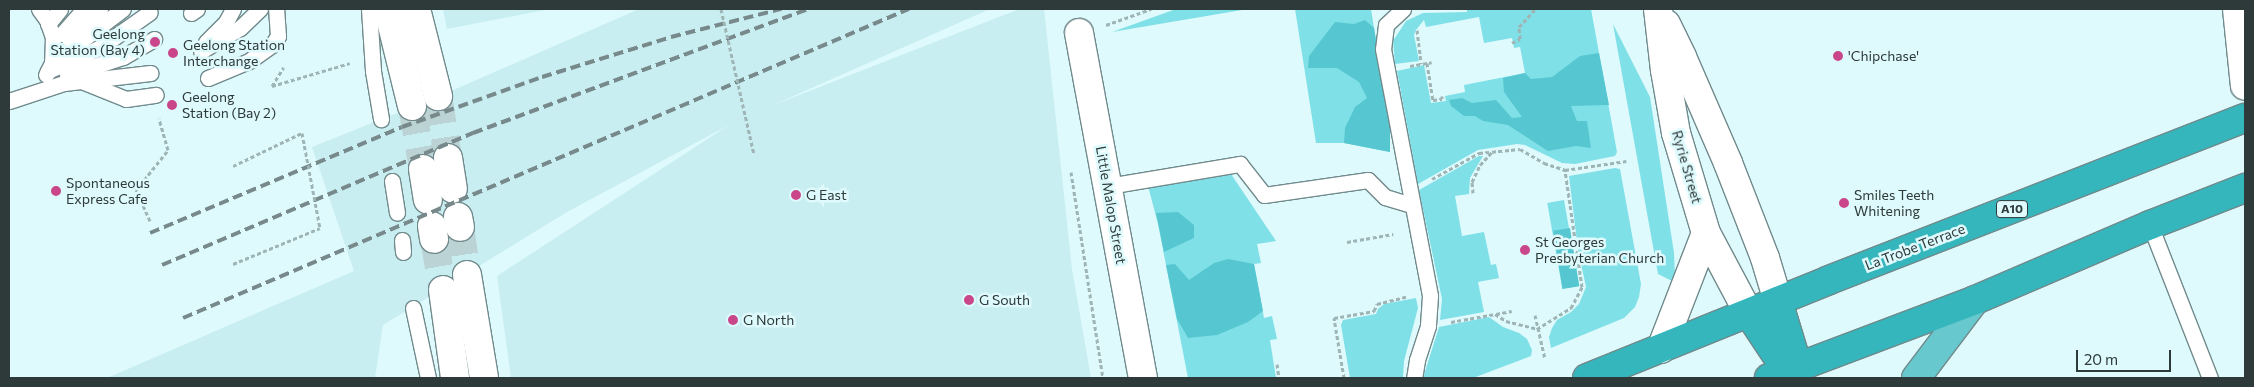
<!DOCTYPE html>
<html>
<head>
<meta charset="utf-8">
<style>
	body { margin:0 }
	#map { position:relative; width:2254px; height:387px; overflow:hidden; background:#defafc; font-family:Commissioner,sans-serif }
	div>[style] { position:absolute }
	[style*='--x'] { left:calc(var(--x)*1px); top:calc(var(--y)*1px); width:calc(var(--w)*1px); rotate:calc(var(--a)*1deg) }
	.built>* { inset:0; background:#c9eef1 }
	.green>* { inset:0; background:#80e0e7; transform-origin:0 0 }
	.forest>* { inset:0; background:#56c7d0; transform-origin:0 0 }
	.tertiary-tunnel>* { height:28px; margin-top:-14px; transform-origin:0; background:repeating-linear-gradient(90deg,#bbd3d5 0 28px,transparent 0 42px) }
	.path>* { height:3px; margin-top:-1.5px; transform-origin:0; background:repeating-linear-gradient(90deg,#9eb4b5 0 4px,transparent 0 6.5px) }
	.roads { filter:drop-shadow(1px 0 #718a8c) drop-shadow(-1px 0 #718a8c) drop-shadow(0 1px #718a8c) drop-shadow(0 -1px #718a8c) }
	.service>* { height:15px; margin:-7.5px; padding:0 7.5px; transform-origin:7.5px; border-radius:7.5px; background:#fff }
	.minor>* { height:28px; margin:-14px; padding:0 14px; transform-origin:14px; border-radius:14px; background:#fff }
	.tertiary>* { height:28px; margin:-14px; padding:0 14px; transform-origin:14px; border-radius:14px; background:#fff }
	.secondary>* { height:28px; margin:-14px; padding:0 14px; transform-origin:14px; border-radius:14px; background:#fff }
	.primary>* { height:28px; margin:-14px; padding:0 14px; transform-origin:14px; border-radius:14px; background:#67c8cd }
	.trunk>* { height:28px; margin:-14px; padding:0 14px; transform-origin:14px; border-radius:14px; background:#34b6bc }
	.rail>* { height:4px; margin-top:-2px; transform-origin:0; background:repeating-linear-gradient(90deg,#77898a 0 10px,transparent 0 15px) }
	.path-bridge>* { height:3px; margin-top:-1.5px; transform-origin:0; background:repeating-linear-gradient(90deg,#9eb4b5 0 4px,transparent 0 6.5px) }
	.dots>* { width:14px; height:14px; translate:-50% -50%; box-sizing:border-box; border:2px solid #defafc; border-radius:50% }
	span { translate:-50% -50%; white-space:nowrap; text-align:center; line-height:1.15; -webkit-text-stroke:5px #defafc; paint-order:stroke }
	.shield-label span { padding:1px 4px; background:#defafc; border:1px solid; border-radius:4px; -webkit-text-stroke-width:0 }
	.shield-label { font-size:12px; color:#2e393a; font-weight:700 }
	.poi-label { font-size:14px; color:#2e393a }
	.right { translate:-100% -50%; text-align:right }
	.left { translate:0 -50%; text-align:left }
	.street-label { font-size:14px; color:#2e393a }
	.frame { position:absolute; inset:0; border:10px solid #2e393a; pointer-events:none }
	.scale { position:absolute; left:2076px; top:350px; width:95px; height:22px; box-sizing:border-box; border:2px solid #2e393a; border-top:0; padding-left:6px; font-size:15px; line-height:18px; white-space:nowrap; color:#2e393a; -webkit-text-stroke:4px #defafc; paint-order:stroke }
</style>
</head>
<body>
<div id="map">
	<div class="built">
		<i style="clip-path:polygon(443px 9px,550px 9px,447px 29px)"></i>
		<i style="clip-path:polygon(639px 9px,990px 9px,771px 106px,1019px 9px,1044px 9px,1072px 269px,1091px 378px,511px 378px,497px 276px,729px 125px,567px 212px,383px 325px,375px 378px,107px 378px,354px 271px,312px 147px,442px 95px)"></i>
	</div>
	<div class="green">
		<i style="clip-path:polygon(1176px 9px,1248px 9px,1112px 32px)"></i>
		<i style="clip-path:polygon(1295px 9px,1371px 9px,1390px 127px,1390px 152px,1344px 143px,1316px 143px)"></i>
		<i style="clip-path:polygon(1467px 9px,1591px 9px,1617px 152px,1615px 156px,1575px 164px,1562px 163px,1525px 145px,1517px 144px,1478px 150px,1418px 184px,1397px 71px,1424px 65px,1431px 103px,1446px 101px,1445px 96px,1465px 92px,1464px 85px,1525px 73px,1520px 47px,1514px 48px,1512px 38px,1484px 43px,1479px 17px,1426px 27px,1424px 20px,1416px 30px,1414px 35px,1419px 61px,1395px 64px,1393px 41px,1406px 21px,1423px 13px,1467px 12px)"></i>
		<i style="clip-path:polygon(1613px 24px,1650px 97px,1674px 253px,1675px 277px,1672px 281px,1658px 274px)"></i>
		<i style="clip-path:polygon(1479px 156px,1483px 156px,1470px 178px,1469px 194px,1455px 196px,1462px 236px,1484px 232px,1491px 265px,1496px 264px,1499px 278px,1478px 282px,1484px 312px,1440px 320px,1442px 299px,1419px 190px)"></i>
		<i style="clip-path:polygon(1615px 168px,1620px 169px,1641px 284px,1639px 297px,1635px 307px,1624px 318px,1551px 348px,1549px 337px,1552px 328px,1557px 320px,1571px 312px,1579px 304px,1586px 287px,1578px 250px,1569px 176px)"></i>
		<i style="clip-path:polygon(1231px 174px,1276px 241px,1257px 244px,1261px 263px,1254px 264px,1264px 318px,1272px 316px,1277px 339px,1270px 340px,1276px 378px,1188px 378px,1158px 224px,1148px 186px)"></i>
		<i style="left:1564px;top:200px;width:87px;height:17px;rotate:80deg"></i>
		<i style="clip-path:polygon(1416px 298px,1418px 308px,1404px 361px,1403px 378px,1350px 378px,1341px 325px,1343px 320px,1376px 314px,1378px 309px,1384px 304px)"></i>
		<i style="clip-path:polygon(1489px 317px,1503px 327px,1519px 333px,1527px 339px,1532px 350px,1531px 356px,1473px 378px,1423px 378px,1439px 327px)"></i>
	</div>
	<div class="forest">
		<i style="clip-path:polygon(1365px 20px,1374px 28px,1390px 127px,1390px 152px,1344px 143px,1345px 128px,1355px 107px,1367px 98px,1359px 82px,1337px 68px,1308px 68px,1309px 56px,1335px 22px,1354px 24px)"></i>
		<i style="clip-path:polygon(1599px 53px,1609px 105px,1571px 106px,1577px 121px,1587px 121px,1591px 148px,1576px 146px,1548px 151px,1508px 125px,1483px 121px,1475px 116px,1464px 116px,1451px 106px,1449px 100px,1462px 98px,1472px 103px,1496px 100px,1512px 118px,1522px 117px,1504px 92px,1503px 78px,1525px 73px,1531px 79px,1552px 77px,1580px 56px)"></i>
		<i style="clip-path:polygon(1178px 212px,1194px 225px,1194px 238px,1164px 252px,1156px 213px)"></i>
		<i style="left:1570px;top:228px;width:59px;height:17px;rotate:81deg"></i>
		<i style="clip-path:polygon(1228px 259px,1254px 264px,1263px 311px,1248px 322px,1217px 335px,1188px 338px,1177px 319px,1166px 265px,1175px 264px,1189px 280px,1214px 263px)"></i>
	</div>
	<div class="tertiary-tunnel">
		<i style="--x:438;--y:96;--w:63;--a:80.8"></i>
		<i style="--x:412;--y:106;--w:64;--a:80.1"></i>
		<i style="--x:460;--y:227;--w:49;--a:81.7"></i>
		<i style="--x:434;--y:239;--w:52;--a:80"></i>
	</div>
	<div class="path">
		<i style="--x:1106;--y:25;--w:48;--a:-19.6"></i>
		<i style="--x:1417;--y:30;--w:34;--a:83"></i>
		<i style="--x:1512;--y:43;--w:9;--a:-27"></i>
		<i style="--x:1520;--y:39;--w:12;--a:-95"></i>
		<i style="--x:1519;--y:27;--w:24;--a:-48"></i>
		<i style="--x:1427;--y:63;--w:37;--a:81"></i>
		<i style="--x:1433;--y:100;--w:9;--a:-6"></i>
		<i style="--x:1442;--y:99;--w:3;--a:-90"></i>
		<i style="--x:1410;--y:66;--w:22;--a:-10"></i>
		<i style="--x:272;--y:86;--w:22;--a:-58"></i>
		<i style="--x:272;--y:86;--w:81;--a:-16.4"></i>
		<i style="--x:233;--y:166;--w:76;--a:-25.6"></i>
		<i style="--x:1071;--y:172;--w:208;--a:81.2"></i>
		<i style="--x:1432;--y:179;--w:54;--a:-29"></i>
		<i style="--x:1479;--y:153;--w:41;--a:-5.6"></i>
		<i style="--x:1520;--y:149;--w:28;--a:30"></i>
		<i style="--x:1544;--y:163;--w:22;--a:18"></i>
		<i style="--x:1473;--y:193;--w:11;--a:-95"></i>
		<i style="--x:1472;--y:182;--w:19;--a:-65"></i>
		<i style="--x:1480;--y:165;--w:18;--a:-47"></i>
		<i style="--x:150;--y:221;--w:34;--a:-114"></i>
		<i style="--x:136;--y:190;--w:51;--a:-51.3"></i>
		<i style="--x:168;--y:150;--w:33;--a:-106"></i>
		<i style="--x:1347;--y:242;--w:47;--a:-9.9"></i>
		<i style="--x:233;--y:264;--w:94;--a:-22.5"></i>
		<i style="--x:1496;--y:314;--w:16;--a:-11"></i>
		<i style="--x:1535;--y:315;--w:45;--a:77.2"></i>
		<i style="--x:1451;--y:322;--w:45;--a:-10.3"></i>
		<i style="--x:1495;--y:314;--w:13;--a:32"></i>
		<i style="--x:1506;--y:321;--w:32;--a:14"></i>
		<i style="--x:1537;--y:329;--w:40;--a:-32"></i>
		<i style="--x:1571;--y:308;--w:24;--a:-62"></i>
		<i style="--x:1582;--y:287;--w:118;--a:-98.3"></i>
		<i style="--x:1565;--y:170;--w:62;--a:-8.4"></i>
		<i style="--x:1277;--y:364;--w:14;--a:82"></i>
		<i style="--x:1344;--y:378;--w:61;--a:-99.5"></i>
		<i style="--x:1334;--y:318;--w:41;--a:-9.9"></i>
		<i style="--x:1374;--y:311;--w:8;--a:-67"></i>
		<i style="--x:1377;--y:304;--w:30;--a:-14"></i>
	</div>
	<div class="roads">
		<div class="service">
			<i style="--x:39;--y:9;--w:14;--a:54"></i>
			<i style="--x:47;--y:20;--w:18;--a:71"></i>
			<i style="--x:53;--y:37;--w:26;--a:92"></i>
			<i style="--x:52;--y:63;--w:13;--a:117"></i>
			<i style="--x:369;--y:9;--w:62;--a:86.3"></i>
			<i style="--x:373;--y:71;--w:49;--a:80.5"></i>
			<i style="--x:1403;--y:9;--w:23;--a:137"></i>
			<i style="--x:1386;--y:25;--w:24;--a:97"></i>
			<i style="--x:1383;--y:49;--w:251;--a:79.2"></i>
			<i style="--x:1430;--y:296;--w:30;--a:94"></i>
			<i style="--x:1428;--y:326;--w:36;--a:108"></i>
			<i style="--x:1417;--y:360;--w:18;--a:99"></i>
			<i style="--x:191;--y:13;--w:7;--a:-34"></i>
			<i style="--x:48;--y:24;--w:19;--a:-51"></i>
			<i style="--x:62;--y:34;--w:33;--a:-49"></i>
			<i style="--x:69;--y:39;--w:23;--a:-40"></i>
			<i style="--x:87;--y:24;--w:20;--a:-49"></i>
			<i style="--x:206;--y:42;--w:28;--a:-45"></i>
			<i style="--x:226;--y:22;--w:15;--a:-62"></i>
			<i style="--x:201;--y:51;--w:45;--a:-30.5"></i>
			<i style="--x:240;--y:28;--w:28;--a:-44"></i>
			<i style="--x:52;--y:63;--w:89;--a:-37.3"></i>
			<i style="--x:48;--y:71;--w:56;--a:-24.3"></i>
			<i style="--x:99;--y:48;--w:62;--a:-35.2"></i>
			<i style="--x:67;--y:75;--w:59;--a:-17.8"></i>
			<i style="--x:123;--y:57;--w:36;--a:-30"></i>
			<i style="--x:208;--y:78;--w:44;--a:-22.5"></i>
			<i style="--x:249;--y:61;--w:28;--a:-35"></i>
			<i style="--x:272;--y:45;--w:11;--a:-56"></i>
			<i style="--x:278;--y:36;--w:27;--a:-94"></i>
			<i style="--x:84;--y:82;--w:45;--a:22"></i>
			<i style="--x:126;--y:99;--w:30;--a:-8"></i>
			<i style="--x:9;--y:101;--w:58;--a:-18.1"></i>
			<i style="--x:64;--y:83;--w:87;--a:-6.6"></i>
			<i style="--x:392;--y:181;--w:32;--a:81"></i>
			<i style="--x:1108;--y:186;--w:134;--a:-9.5"></i>
			<i style="--x:1240;--y:164;--w:39;--a:52"></i>
			<i style="--x:1264;--y:195;--w:105;--a:-8.2"></i>
			<i style="--x:1368;--y:180;--w:24;--a:45"></i>
			<i style="--x:1385;--y:197;--w:27;--a:17"></i>
			<i style="--x:2150;--y:225;--w:164;--a:68.6"></i>
			<i style="--x:402;--y:240;--w:12;--a:85"></i>
			<i style="--x:413;--y:308;--w:72;--a:77.9"></i>
		</div>
		<div class="minor">
			<i style="--x:2237;--y:9;--w:77;--a:84.1"></i>
			<i style="--x:1079;--y:33;--w:351;--a:79.5"></i>
		</div>
		<div class="tertiary">
			<i style="--x:388;--y:9;--w:100;--a:76.1"></i>
			<i style="--x:416;--y:9;--w:90;--a:75.8"></i>
			<i style="--x:448;--y:158;--w:31;--a:81"></i>
			<i style="--x:423;--y:169;--w:31;--a:81"></i>
			<i style="--x:458;--y:217;--w:10;--a:79"></i>
			<i style="--x:432;--y:226;--w:13;--a:81"></i>
			<i style="--x:467;--y:275;--w:104;--a:80.6"></i>
			<i style="--x:443;--y:290;--w:89;--a:82.2"></i>
		</div>
		<div class="secondary">
			<i style="--x:1658;--y:9;--w:61;--a:83.5"></i>
			<i style="--x:1665;--y:70;--w:64;--a:80.1"></i>
			<i style="--x:1676;--y:133;--w:104;--a:73.3"></i>
			<i style="--x:1706;--y:233;--w:92;--a:62"></i>
			<i style="--x:1666;--y:24;--w:37;--a:64"></i>
			<i style="--x:1682;--y:57;--w:116;--a:66.5"></i>
			<i style="--x:1728;--y:163;--w:102;--a:68.7"></i>
			<i style="--x:1765;--y:258;--w:45;--a:73.2"></i>
			<i style="--x:1661;--y:349;--w:124;--a:-68.8"></i>
		</div>
		<div class="primary">
			<i style="--x:1916;--y:378;--w:98;--a:-52.9"></i>
		</div>
		<div class="trunk">
			<i style="--x:1778;--y:301;--w:69;--a:73.1"></i>
			<i style="--x:1749;--y:314;--w:69;--a:56.3"></i>
			<i style="--x:1587;--y:378;--w:261;--a:-22"></i>
			<i style="--x:1829;--y:280;--w:446;--a:-21.3"></i>
			<i style="--x:1769;--y:378;--w:220;--a:-20.7"></i>
			<i style="--x:1975;--y:300;--w:190;--a:-23.2"></i>
			<i style="--x:2150;--y:225;--w:102;--a:-21.3"></i>
		</div>
	</div>
	<div class="rail">
		<i style="--x:150;--y:233;--w:273;--a:-22.8"></i>
		<i style="--x:402;--y:127;--w:149;--a:-19.7"></i>
		<i style="--x:542;--y:77;--w:135;--a:-17.2"></i>
		<i style="--x:671;--y:37;--w:114;--a:-14.3"></i>
		<i style="--x:162;--y:265;--w:338;--a:-23"></i>
		<i style="--x:473;--y:133;--w:357;--a:-20.3"></i>
		<i style="--x:183;--y:318;--w:789;--a:-23.06"></i>
	</div>
	<div class="path-bridge">
		<i style="--x:721;--y:9;--w:149;--a:77.2"></i>
		<i style="--x:302;--y:133;--w:97;--a:79.3"></i>
	</div>
	<div class="dots">
		<i style="left:155px;top:42px;background:#ca468a"></i>
		<i style="left:173px;top:53px;background:#ca468a"></i>
		<i style="left:1838px;top:56px;background:#ca468a"></i>
		<i style="left:172px;top:105px;background:#ca468a"></i>
		<i style="left:56px;top:191px;background:#ca468a"></i>
		<i style="left:796px;top:195px;background:#ca468a"></i>
		<i style="left:1844px;top:203px;background:#ca468a"></i>
		<i style="left:1525px;top:250px;background:#ca468a"></i>
		<i style="left:969px;top:300px;background:#ca468a"></i>
		<i style="left:733px;top:320px;background:#ca468a"></i>
	</div>
	<div class="shield-label">
		<span style="left:2012px;top:209px">A10</span>
	</div>
	<div class="poi-label">
		<span class="right" style="left:145px;top:42px">Geelong<br>Station (Bay 4)</span>
		<span class="left" style="left:183px;top:53px">Geelong Station<br>Interchange</span>
		<span class="left" style="left:1848px;top:56px">'Chipchase'</span>
		<span class="left" style="left:182px;top:105px">Geelong<br>Station (Bay 2)</span>
		<span class="left" style="left:66px;top:191px">Spontaneous<br>Express Cafe</span>
		<span class="left" style="left:806px;top:195px">G East</span>
		<span class="left" style="left:1854px;top:203px">Smiles Teeth<br>Whitening</span>
		<span class="left" style="left:1535px;top:250px">St Georges<br>Presbyterian Church</span>
		<span class="left" style="left:979px;top:300px">G South</span>
		<span class="left" style="left:743px;top:320px">G North</span>
	</div>
	<div class="street-label">
		<span style="left:1687px;top:167px;rotate:74deg">Ryrie Street</span>
		<span style="left:1111px;top:205px;rotate:80deg">Little Malop Street</span>
		<span style="left:1915px;top:247px;rotate:-21deg">La Trobe Terrace</span>
	</div>
	<div class="frame"></div>
	<div class="scale">20 m</div>
</div>
</body>
</html>
